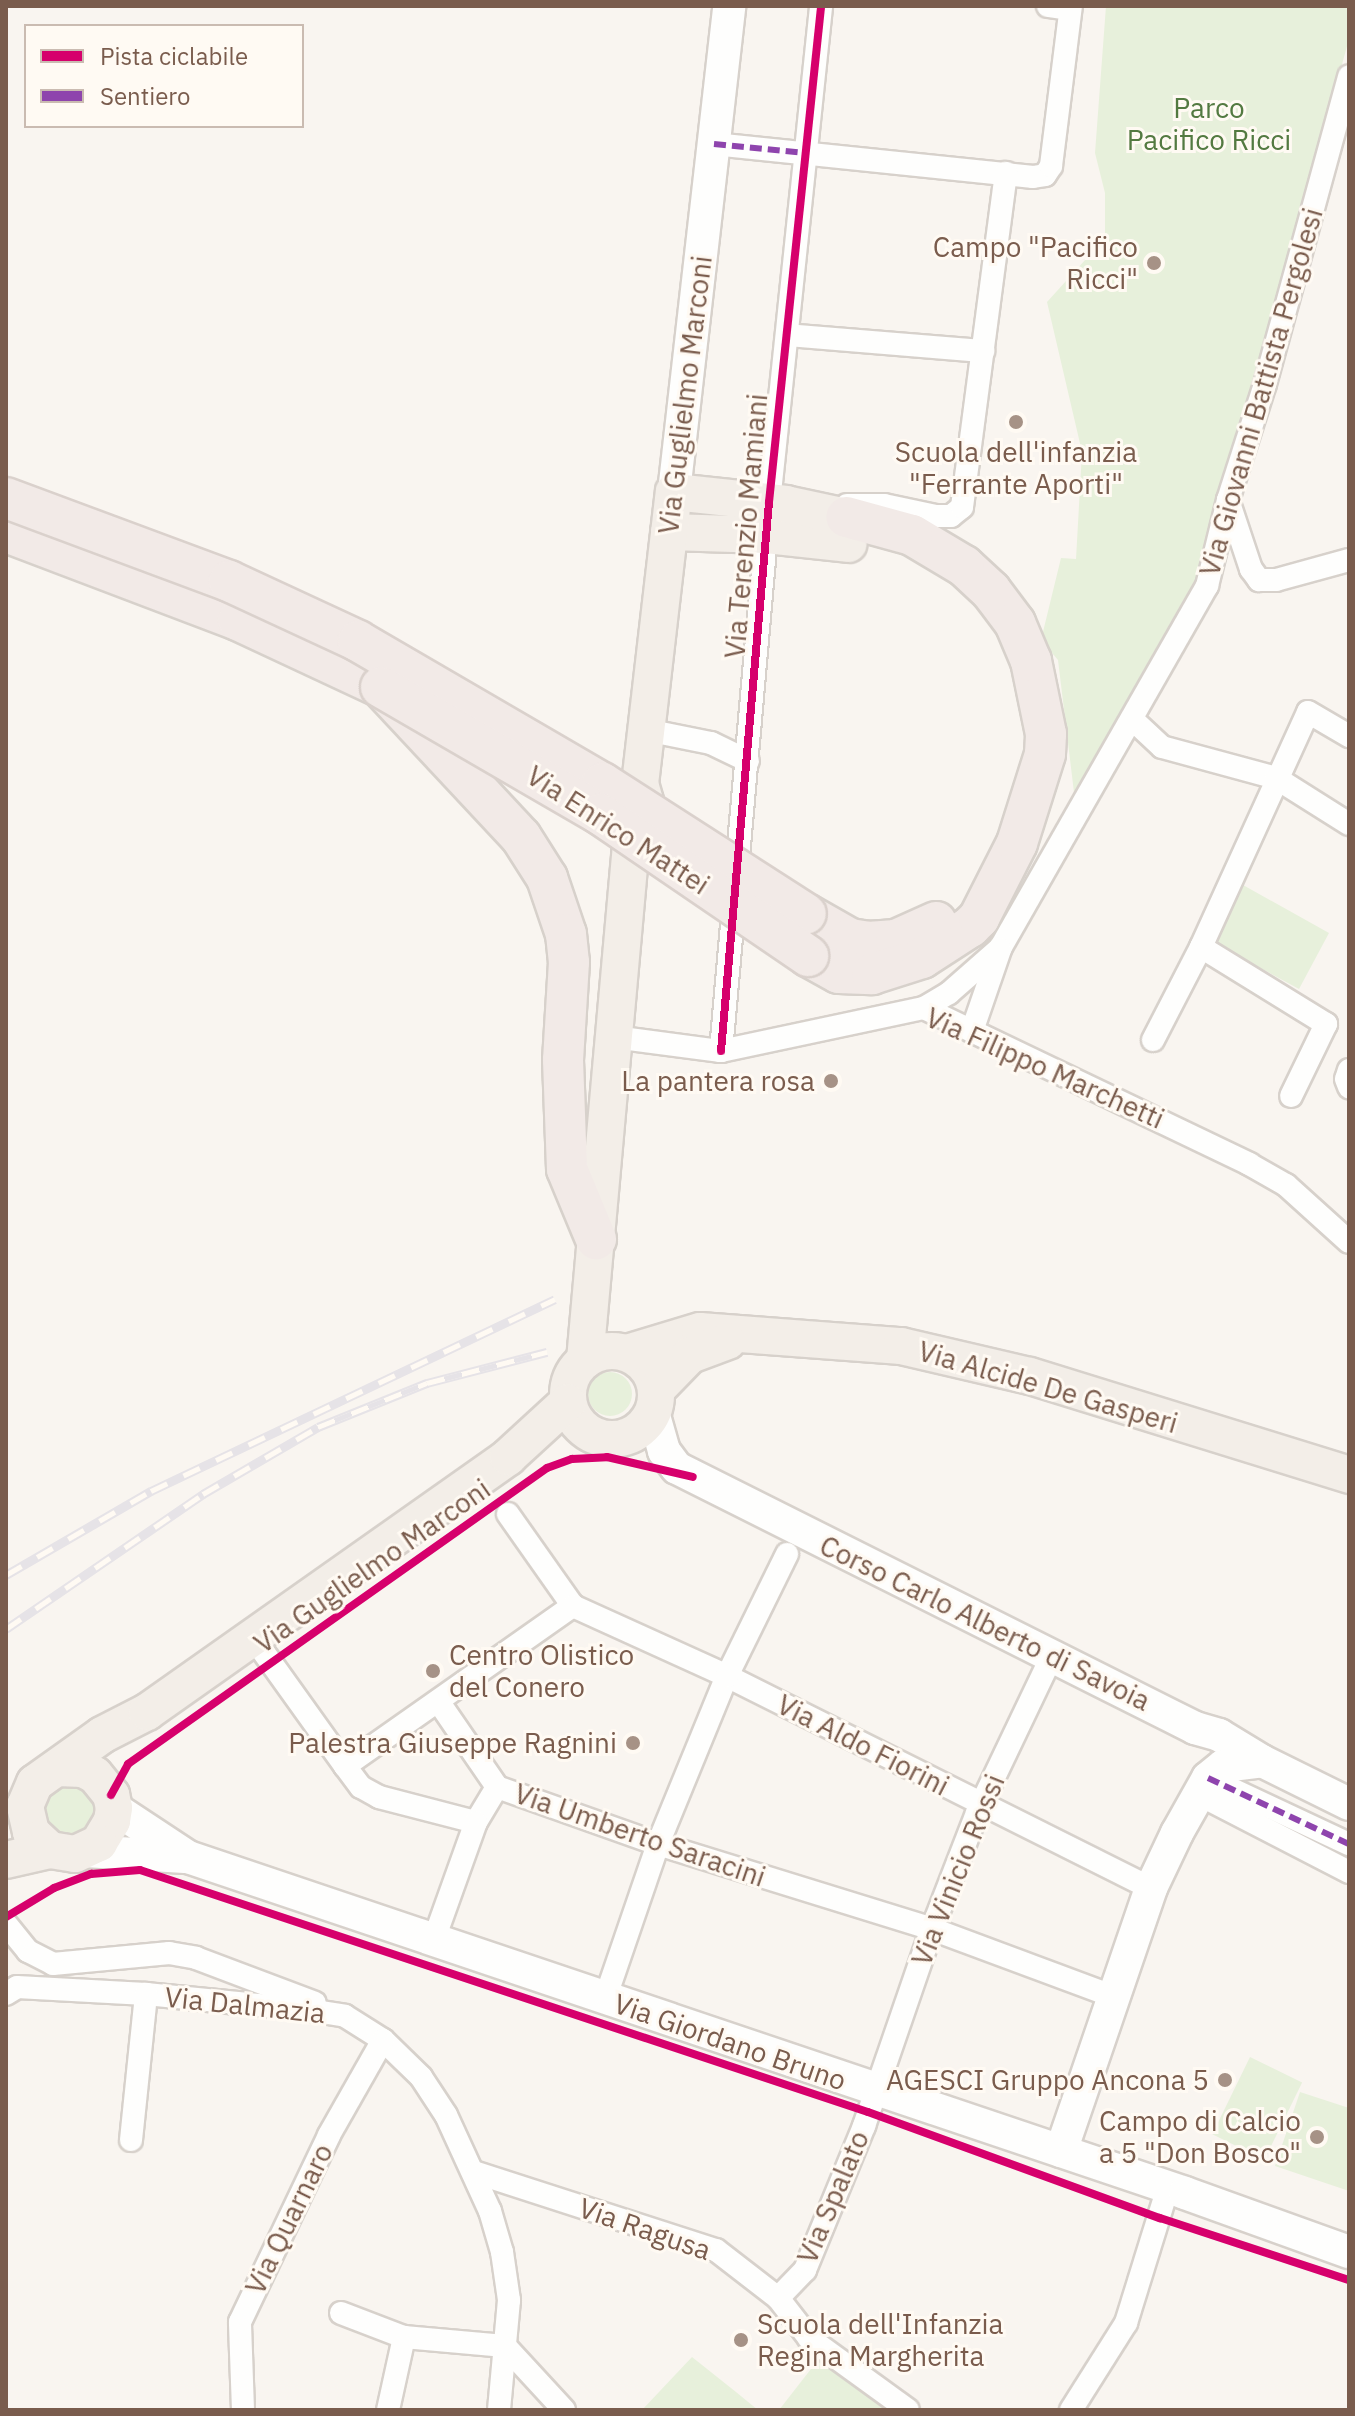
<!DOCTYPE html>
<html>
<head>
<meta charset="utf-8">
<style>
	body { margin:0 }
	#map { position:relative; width:1355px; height:2416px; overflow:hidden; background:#f9f5f0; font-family:"IBM Plex Sans",sans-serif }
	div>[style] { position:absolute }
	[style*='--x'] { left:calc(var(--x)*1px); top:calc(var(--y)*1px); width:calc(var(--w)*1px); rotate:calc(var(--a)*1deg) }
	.green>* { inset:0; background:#e7f0db; transform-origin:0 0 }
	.round { border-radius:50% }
	.roads { filter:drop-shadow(2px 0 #d7d1cb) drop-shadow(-2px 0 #d7d1cb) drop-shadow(0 2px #d7d1cb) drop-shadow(0 -2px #d7d1cb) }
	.street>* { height:22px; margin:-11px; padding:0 11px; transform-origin:11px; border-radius:11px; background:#fefefd }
	.secondary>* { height:32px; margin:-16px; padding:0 16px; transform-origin:16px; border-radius:16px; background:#fefefd }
	.primary>* { height:36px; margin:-18px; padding:0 18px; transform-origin:18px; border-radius:18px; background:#f3eee8 }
	.primary>.ring { margin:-18px; padding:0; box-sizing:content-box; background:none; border:36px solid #f3eee8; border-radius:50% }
	.highway>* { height:40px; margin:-20px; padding:0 20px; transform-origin:20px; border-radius:20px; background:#f2eae7 }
	.rail>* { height:9px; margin-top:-4.5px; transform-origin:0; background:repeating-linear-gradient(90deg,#fffaf3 0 18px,#e6e3e7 0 36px); box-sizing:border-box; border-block:2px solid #e6e3e7 }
	.bridges { filter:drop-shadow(2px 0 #dad1cc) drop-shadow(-2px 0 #dad1cc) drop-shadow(0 2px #dad1cc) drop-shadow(0 -2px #dad1cc) }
	.highway-bridge>* { height:40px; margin:-20px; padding:0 20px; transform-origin:20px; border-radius:20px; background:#f2eae7 }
	.quiet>* { height:6px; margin-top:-3px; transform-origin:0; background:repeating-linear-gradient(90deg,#8e44ad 0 12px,transparent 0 18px) }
	.cycleway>* { height:8px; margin:-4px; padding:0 4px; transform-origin:4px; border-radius:4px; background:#d6006c }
	.dots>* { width:22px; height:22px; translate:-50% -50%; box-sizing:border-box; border:4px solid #fffaf3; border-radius:50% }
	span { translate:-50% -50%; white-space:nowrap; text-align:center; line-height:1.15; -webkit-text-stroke:6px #fffaf3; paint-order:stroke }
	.park-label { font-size:28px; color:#537a41 }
	.poi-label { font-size:28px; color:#7a5c4d }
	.right { translate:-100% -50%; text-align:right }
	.left { translate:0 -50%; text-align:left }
	.street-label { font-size:28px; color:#7a5c4d }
	.frame { position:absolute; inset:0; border:8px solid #7a5c4d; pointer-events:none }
	.legend { position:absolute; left:24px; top:24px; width:280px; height:104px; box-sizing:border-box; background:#fffaf3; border:2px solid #cabbb1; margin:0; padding:10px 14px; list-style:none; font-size:24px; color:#7a5c4d }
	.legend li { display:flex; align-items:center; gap:16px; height:40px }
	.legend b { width:40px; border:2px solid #cabbb1 }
</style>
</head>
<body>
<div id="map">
	<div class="green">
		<i style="clip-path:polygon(1106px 6px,1349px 6px,1349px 39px,1200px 577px,1076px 809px,1058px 660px,1041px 640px,1061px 558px,1076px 559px,1082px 452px,1047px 302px,1105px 238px,1105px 193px,1095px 153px)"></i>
		<i style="clip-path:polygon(1243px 885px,1329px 933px,1299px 989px,1218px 945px,1216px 934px)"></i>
		<i class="round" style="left:588px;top:1372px;width:44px;height:44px"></i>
		<i class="round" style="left:44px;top:1785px;width:50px;height:50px"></i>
		<i style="left:1250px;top:2057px;width:58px;height:86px;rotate:26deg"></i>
		<i style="clip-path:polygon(1300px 2092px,1349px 2108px,1349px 2191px,1275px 2166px)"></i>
		<i style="clip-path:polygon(825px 2351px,895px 2410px,779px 2410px)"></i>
		<i style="clip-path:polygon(692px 2357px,736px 2392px,758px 2410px,642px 2410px)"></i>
	</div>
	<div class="roads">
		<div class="street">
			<i style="--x:1048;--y:6;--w:22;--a:8"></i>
			<i style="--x:714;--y:144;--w:321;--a:5.9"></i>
			<i style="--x:1033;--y:177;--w:12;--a:-9"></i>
			<i style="--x:1045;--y:175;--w:11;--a:-56"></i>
			<i style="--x:1051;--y:166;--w:161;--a:-82.9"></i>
			<i style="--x:787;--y:335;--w:197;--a:4.7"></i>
			<i style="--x:1228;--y:500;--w:73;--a:71.6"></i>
			<i style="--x:1251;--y:569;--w:14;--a:54"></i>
			<i style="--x:1259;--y:580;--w:17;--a:0"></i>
			<i style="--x:1276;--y:580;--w:76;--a:-15.3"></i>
			<i style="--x:847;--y:505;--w:37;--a:0"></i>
			<i style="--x:884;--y:505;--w:53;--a:11.9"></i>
			<i style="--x:936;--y:516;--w:15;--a:0"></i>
			<i style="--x:951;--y:516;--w:14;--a:-39"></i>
			<i style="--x:962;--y:507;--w:337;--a:-82.5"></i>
			<i style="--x:1132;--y:719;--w:41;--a:43"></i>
			<i style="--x:1162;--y:747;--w:118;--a:15.2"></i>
			<i style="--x:1276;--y:778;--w:86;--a:32.2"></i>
			<i style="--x:646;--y:730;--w:66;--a:11.3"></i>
			<i style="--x:711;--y:743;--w:41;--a:25.9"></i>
			<i style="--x:1201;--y:947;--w:147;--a:31.6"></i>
			<i style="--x:1326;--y:1024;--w:80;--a:115.9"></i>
			<i style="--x:924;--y:1008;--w:361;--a:25.6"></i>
			<i style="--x:1249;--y:1164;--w:43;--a:29.6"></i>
			<i style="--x:1286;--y:1185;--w:85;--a:42.1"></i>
			<i style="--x:972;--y:1031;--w:89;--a:-71"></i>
			<i style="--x:1001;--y:947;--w:416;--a:-60.3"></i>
			<i style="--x:1207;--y:586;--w:89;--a:-76.3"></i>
			<i style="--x:1228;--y:500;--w:122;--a:-72.3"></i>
			<i style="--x:1265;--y:384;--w:319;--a:-74.7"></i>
			<i style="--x:614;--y:1037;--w:108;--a:7.5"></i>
			<i style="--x:721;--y:1051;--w:208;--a:-12"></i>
			<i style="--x:924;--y:1008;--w:29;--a:-31"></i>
			<i style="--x:949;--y:993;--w:67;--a:-41.3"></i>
			<i style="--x:1153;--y:1040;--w:105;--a:-62.7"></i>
			<i style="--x:1201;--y:947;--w:258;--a:-65.5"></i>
			<i style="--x:1308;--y:712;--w:48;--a:30.3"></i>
			<i style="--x:721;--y:1051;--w:551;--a:-85"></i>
			<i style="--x:769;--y:502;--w:499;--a:-84"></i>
			<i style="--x:1349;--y:1070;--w:9;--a:108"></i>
			<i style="--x:1346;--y:1079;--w:9;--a:69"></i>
			<i style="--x:508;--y:1514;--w:113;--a:54.8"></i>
			<i style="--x:252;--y:1636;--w:160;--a:54.4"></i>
			<i style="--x:345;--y:1766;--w:26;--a:53"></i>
			<i style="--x:361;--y:1787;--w:21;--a:29"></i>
			<i style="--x:379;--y:1797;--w:100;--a:14.5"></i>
			<i style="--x:476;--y:1822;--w:41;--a:-59"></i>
			<i style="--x:497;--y:1787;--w:171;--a:19.5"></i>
			<i style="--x:658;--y:1844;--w:287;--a:17.2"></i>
			<i style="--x:932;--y:1929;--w:192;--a:20.4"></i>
			<i style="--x:438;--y:1701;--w:104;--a:55.5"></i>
			<i style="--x:345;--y:1766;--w:279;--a:-35.1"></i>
			<i style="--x:573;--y:1606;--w:169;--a:24.4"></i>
			<i style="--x:727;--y:1676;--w:474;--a:26.6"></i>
			<i style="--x:1208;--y:1778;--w:156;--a:25.1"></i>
			<i style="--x:1198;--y:1794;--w:170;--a:27.3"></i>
			<i style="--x:6;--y:1924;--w:35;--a:51"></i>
			<i style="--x:28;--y:1951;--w:28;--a:27"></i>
			<i style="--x:53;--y:1964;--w:117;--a:-5.4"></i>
			<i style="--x:169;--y:1953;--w:27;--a:10"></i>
			<i style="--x:196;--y:1958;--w:127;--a:20.7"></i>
			<i style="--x:433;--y:1942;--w:127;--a:-70.3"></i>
			<i style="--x:6;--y:1994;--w:13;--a:-32"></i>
			<i style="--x:17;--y:1987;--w:129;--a:3.1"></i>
			<i style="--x:146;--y:1994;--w:164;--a:5.6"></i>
			<i style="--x:309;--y:2010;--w:36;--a:9"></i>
			<i style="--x:345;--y:2016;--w:45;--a:32.3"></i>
			<i style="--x:383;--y:2040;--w:53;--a:44.2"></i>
			<i style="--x:421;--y:2077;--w:45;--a:56.7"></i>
			<i style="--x:446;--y:2115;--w:106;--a:65.4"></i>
			<i style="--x:490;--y:2211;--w:43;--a:73.7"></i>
			<i style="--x:502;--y:2252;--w:49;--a:81.7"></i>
			<i style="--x:509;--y:2300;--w:110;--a:95.2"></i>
			<i style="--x:605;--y:1999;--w:164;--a:-71.1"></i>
			<i style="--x:658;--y:1844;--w:182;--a:-67.7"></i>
			<i style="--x:727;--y:1676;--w:136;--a:-63.8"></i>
			<i style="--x:131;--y:2140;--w:147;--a:-84.1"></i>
			<i style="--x:474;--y:2172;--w:254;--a:17.9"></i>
			<i style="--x:716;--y:2250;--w:78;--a:37.7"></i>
			<i style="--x:778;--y:2298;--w:51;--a:52.2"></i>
			<i style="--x:809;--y:2338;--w:122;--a:36"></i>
			<i style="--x:778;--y:2298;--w:39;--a:-46"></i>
			<i style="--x:805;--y:2270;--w:156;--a:-67.7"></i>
			<i style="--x:864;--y:2126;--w:208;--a:-71"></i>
			<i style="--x:932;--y:1929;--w:124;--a:-68.8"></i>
			<i style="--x:977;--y:1813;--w:174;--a:-64.5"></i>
			<i style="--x:341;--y:2313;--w:67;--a:20.9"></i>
			<i style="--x:404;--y:2337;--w:101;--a:5.1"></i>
			<i style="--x:505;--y:2346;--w:87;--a:47.3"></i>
			<i style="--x:243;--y:2410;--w:88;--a:-92"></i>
			<i style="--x:240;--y:2322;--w:207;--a:-64.5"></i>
			<i style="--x:329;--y:2135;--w:109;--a:-60.4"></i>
			<i style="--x:388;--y:2410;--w:75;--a:-77.6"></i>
			<i style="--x:1071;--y:2410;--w:103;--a:-57.7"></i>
			<i style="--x:1126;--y:2323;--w:142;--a:-72.8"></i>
		</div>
		<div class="secondary">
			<i style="--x:674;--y:492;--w:489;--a:-83.5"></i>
			<i style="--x:653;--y:1412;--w:41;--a:74.2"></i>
			<i style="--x:664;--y:1451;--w:21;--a:53"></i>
			<i style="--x:677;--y:1468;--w:580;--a:26.65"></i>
			<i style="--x:1195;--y:1728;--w:25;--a:16"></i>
			<i style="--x:1219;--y:1735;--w:50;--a:31.2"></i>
			<i style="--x:1262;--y:1761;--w:97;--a:26.3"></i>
			<i style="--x:114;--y:1808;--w:89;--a:33.5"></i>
			<i style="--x:188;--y:1857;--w:1052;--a:18.62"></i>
			<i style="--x:1185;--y:2193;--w:174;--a:19.8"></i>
			<i style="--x:85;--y:1851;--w:100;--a:3.4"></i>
			<i style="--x:1061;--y:2151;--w:278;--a:-71.1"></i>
			<i style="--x:1151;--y:1888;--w:61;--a:-64.7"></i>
			<i style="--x:1177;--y:1833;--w:63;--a:-60.6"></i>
			<i style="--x:1208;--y:1778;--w:19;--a:-39"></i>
			<i style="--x:1223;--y:1766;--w:39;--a:-7"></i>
		</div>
		<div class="primary">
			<i style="--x:669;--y:532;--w:97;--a:1.8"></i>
			<i style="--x:766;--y:535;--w:83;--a:6.2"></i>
			<i style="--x:640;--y:830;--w:29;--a:-80"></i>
			<i style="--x:645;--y:801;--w:18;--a:-106"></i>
			<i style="--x:640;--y:784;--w:294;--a:-83.4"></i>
			<i style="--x:674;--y:492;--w:113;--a:6.1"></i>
			<i style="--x:786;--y:504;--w:61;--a:12.2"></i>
			<i class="ring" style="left:568px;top:1351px;width:52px;height:52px"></i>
			<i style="--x:627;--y:1353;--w:76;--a:-16.8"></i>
			<i style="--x:700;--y:1331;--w:202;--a:4.3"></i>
			<i style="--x:901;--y:1346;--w:132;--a:13.1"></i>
			<i style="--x:1030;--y:1376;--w:334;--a:17.2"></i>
			<i style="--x:585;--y:1360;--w:517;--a:-84.9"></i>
			<i style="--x:631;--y:845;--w:20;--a:-110"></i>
			<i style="--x:624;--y:826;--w:13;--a:-81"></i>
			<i style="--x:657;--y:1389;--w:47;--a:-45.9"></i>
			<i style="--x:690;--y:1355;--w:40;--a:-20.2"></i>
			<i style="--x:57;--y:1768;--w:26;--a:2"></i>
			<i style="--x:83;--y:1769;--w:13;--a:27"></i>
			<i style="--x:95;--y:1775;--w:26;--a:51"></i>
			<i style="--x:111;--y:1795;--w:13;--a:77"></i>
			<i style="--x:114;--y:1808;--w:13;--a:99"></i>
			<i style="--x:112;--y:1821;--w:26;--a:121"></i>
			<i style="--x:99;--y:1843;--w:26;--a:155"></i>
			<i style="--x:75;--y:1854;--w:25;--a:-171"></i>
			<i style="--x:50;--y:1850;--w:26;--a:-137"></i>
			<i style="--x:31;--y:1832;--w:27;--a:-103"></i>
			<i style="--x:25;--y:1806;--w:25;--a:-67"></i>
			<i style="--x:35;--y:1783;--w:82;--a:-35.6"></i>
			<i style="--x:102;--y:1735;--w:51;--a:-27.1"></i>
			<i style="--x:147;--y:1712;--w:442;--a:-35.2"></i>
			<i style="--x:508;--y:1457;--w:81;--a:-42.5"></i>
			<i style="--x:6;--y:1860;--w:45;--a:-12.8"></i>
		</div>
		<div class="highway">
			<i style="--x:6;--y:532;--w:248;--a:20.8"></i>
			<i style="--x:238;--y:620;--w:158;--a:25.1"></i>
			<i style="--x:381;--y:687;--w:205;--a:47"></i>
			<i style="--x:521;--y:837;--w:49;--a:57.6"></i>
			<i style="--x:547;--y:878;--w:59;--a:71.3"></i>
			<i style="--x:566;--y:934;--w:28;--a:84"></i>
			<i style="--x:569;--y:962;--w:98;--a:93.5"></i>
			<i style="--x:563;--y:1060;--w:109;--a:87.9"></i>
			<i style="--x:567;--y:1169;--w:76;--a:67.5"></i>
			<i style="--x:806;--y:914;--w:51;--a:29.6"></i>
			<i style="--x:850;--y:939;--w:18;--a:9"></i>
			<i style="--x:868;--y:942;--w:28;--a:-4"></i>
			<i style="--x:896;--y:940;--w:44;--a:-24.2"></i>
			<i style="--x:808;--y:956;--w:35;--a:29"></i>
			<i style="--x:839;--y:973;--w:33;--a:2"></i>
			<i style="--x:872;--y:974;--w:52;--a:-17.7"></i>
			<i style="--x:922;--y:958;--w:57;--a:-32.9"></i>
			<i style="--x:970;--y:927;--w:13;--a:-45"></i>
			<i style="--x:979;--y:918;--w:84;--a:-63.1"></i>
			<i style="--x:1017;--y:843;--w:93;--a:-72.5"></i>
			<i style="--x:1045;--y:754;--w:20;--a:-87"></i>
			<i style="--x:1046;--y:734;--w:75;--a:-101.6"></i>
			<i style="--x:1031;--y:661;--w:41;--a:-112.8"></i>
			<i style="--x:1015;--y:623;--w:40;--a:-127"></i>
			<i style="--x:991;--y:591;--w:37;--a:-137"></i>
			<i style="--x:964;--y:566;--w:61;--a:-149.2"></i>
			<i style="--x:912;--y:535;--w:68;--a:-164.7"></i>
		</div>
	</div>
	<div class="rail">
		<i style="--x:6;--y:1575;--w:168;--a:-30.1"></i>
		<i style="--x:151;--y:1491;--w:447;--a:-25.4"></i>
		<i style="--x:6;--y:1629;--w:239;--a:-34.4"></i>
		<i style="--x:203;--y:1494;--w:133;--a:-30.2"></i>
		<i style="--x:318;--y:1427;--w:118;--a:-22"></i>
		<i style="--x:427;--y:1383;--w:124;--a:-14.5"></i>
	</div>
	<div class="bridges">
		<div class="highway-bridge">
			<i style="--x:6;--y:498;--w:238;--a:20.4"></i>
			<i style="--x:229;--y:581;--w:142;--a:24.9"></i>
			<i style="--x:358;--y:641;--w:282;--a:30.2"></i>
			<i style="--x:602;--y:783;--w:242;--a:32.7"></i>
			<i style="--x:381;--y:687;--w:253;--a:30.1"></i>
			<i style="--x:600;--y:814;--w:252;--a:34.3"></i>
		</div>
	</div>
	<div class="quiet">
		<i style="--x:714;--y:144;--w:92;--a:5.6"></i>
		<i style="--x:1208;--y:1778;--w:156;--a:25.1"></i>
	</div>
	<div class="cycleway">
		<i style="--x:721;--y:1051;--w:551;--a:-85"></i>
		<i style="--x:769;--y:502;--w:499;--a:-84"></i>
		<i style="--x:111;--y:1795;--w:35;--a:-61"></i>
		<i style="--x:128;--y:1764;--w:513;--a:-35.24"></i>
		<i style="--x:547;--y:1468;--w:27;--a:-20"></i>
		<i style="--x:572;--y:1459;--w:35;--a:-3"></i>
		<i style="--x:607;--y:1457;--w:88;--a:13.1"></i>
		<i style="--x:6;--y:1917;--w:56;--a:-31.1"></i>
		<i style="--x:54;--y:1888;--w:40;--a:-21"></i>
		<i style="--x:91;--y:1874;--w:49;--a:-4.7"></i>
		<i style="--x:140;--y:1870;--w:767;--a:18.39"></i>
		<i style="--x:868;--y:2112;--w:311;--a:20"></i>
		<i style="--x:1160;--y:2218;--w:199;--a:18.2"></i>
	</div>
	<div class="dots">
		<i style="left:1154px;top:263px;background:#a69286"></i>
		<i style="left:1016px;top:422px;background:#a69286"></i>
		<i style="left:831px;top:1081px;background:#a69286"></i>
		<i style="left:433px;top:1671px;background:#a69286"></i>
		<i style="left:633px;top:1743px;background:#a69286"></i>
		<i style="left:1225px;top:2080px;background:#a69286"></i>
		<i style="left:1317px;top:2137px;background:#a69286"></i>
		<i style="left:741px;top:2340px;background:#a69286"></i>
	</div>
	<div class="park-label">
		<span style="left:1209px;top:124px">Parco<br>Pacifico Ricci</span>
	</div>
	<div class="poi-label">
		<span class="right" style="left:1138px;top:263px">Campo "Pacifico<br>Ricci"</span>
		<span style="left:1016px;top:468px">Scuola dell'infanzia<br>"Ferrante Aporti"</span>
		<span class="right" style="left:815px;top:1081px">La pantera rosa</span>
		<span class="left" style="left:449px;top:1671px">Centro Olistico<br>del Conero</span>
		<span class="right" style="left:617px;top:1743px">Palestra Giuseppe Ragnini</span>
		<span class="right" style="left:1209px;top:2080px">AGESCI Gruppo Ancona 5</span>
		<span class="right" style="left:1301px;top:2137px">Campo di Calcio<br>a 5 "Don Bosco"</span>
		<span class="left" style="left:757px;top:2340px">Scuola dell'Infanzia<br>Regina Margherita</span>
	</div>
	<div class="street-label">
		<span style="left:1261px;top:392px;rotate:-74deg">Via Giovanni Battista Pergolesi</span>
		<span style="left:685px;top:395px;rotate:-83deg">Via Guglielmo Marconi</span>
		<span style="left:746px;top:526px;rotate:-85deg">Via Terenzio Mamiani</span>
		<span style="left:618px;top:830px;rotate:33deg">Via Enrico Mattei</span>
		<span style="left:1045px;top:1068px;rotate:24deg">Via Filippo Marchetti</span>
		<span style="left:1048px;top:1387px;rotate:16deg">Via Alcide De Gasperi</span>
		<span style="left:372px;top:1566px;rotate:-35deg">Via Guglielmo Marconi</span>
		<span style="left:985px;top:1623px;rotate:26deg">Corso Carlo Alberto di Savoia</span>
		<span style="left:863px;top:1745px;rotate:27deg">Via Aldo Fiorini</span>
		<span style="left:640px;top:1835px;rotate:19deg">Via Umberto Saracini</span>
		<span style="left:958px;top:1870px;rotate:-68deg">Via Vinicio Rossi</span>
		<span style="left:245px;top:2005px;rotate:6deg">Via Dalmazia</span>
		<span style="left:730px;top:2042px;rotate:19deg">Via Giordano Bruno</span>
		<span style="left:833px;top:2197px;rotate:-67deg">Via Spalato</span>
		<span style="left:289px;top:2219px;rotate:-64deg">Via Quarnaro</span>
		<span style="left:645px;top:2229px;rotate:19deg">Via Ragusa</span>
	</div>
	<div class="frame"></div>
	<ul class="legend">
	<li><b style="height:10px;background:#d6006c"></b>Pista ciclabile</li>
	<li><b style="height:10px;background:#8e44ad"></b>Sentiero</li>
	</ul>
</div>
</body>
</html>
